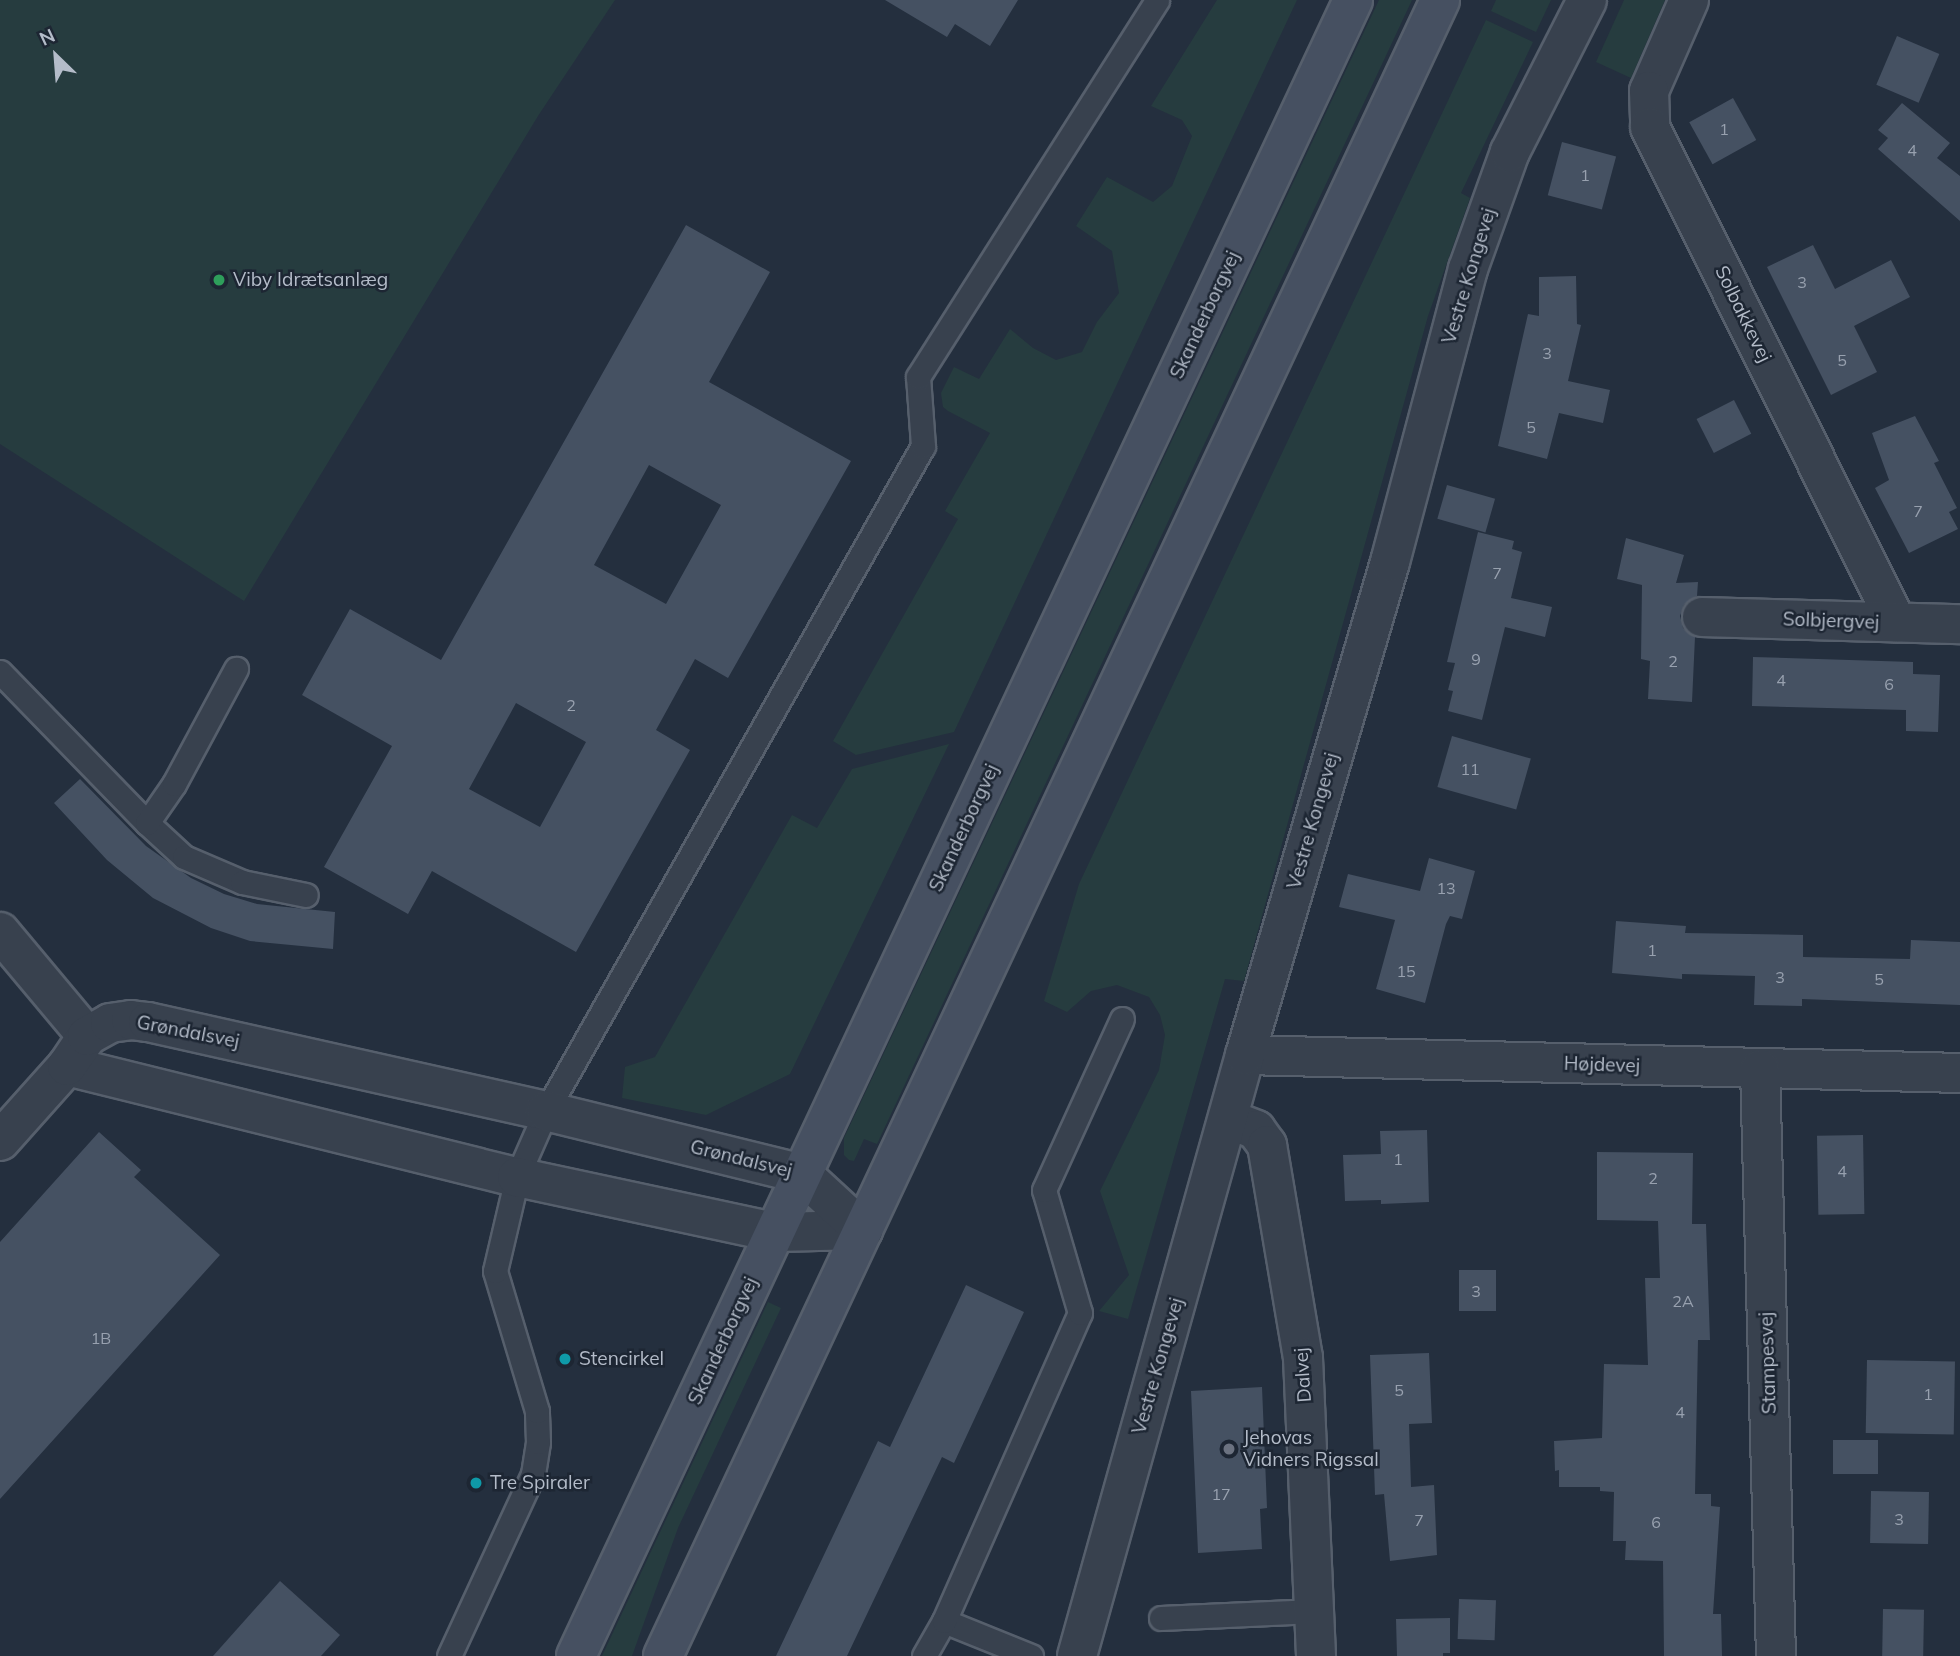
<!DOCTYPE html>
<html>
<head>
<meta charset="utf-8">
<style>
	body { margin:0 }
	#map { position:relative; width:1960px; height:1656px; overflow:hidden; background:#242f3e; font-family:Mulish,sans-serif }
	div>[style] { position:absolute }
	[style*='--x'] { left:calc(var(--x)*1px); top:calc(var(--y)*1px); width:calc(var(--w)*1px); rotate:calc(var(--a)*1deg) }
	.green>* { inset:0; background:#263c3f }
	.building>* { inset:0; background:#455162; transform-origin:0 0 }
	.roads { filter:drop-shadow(2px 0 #565f6c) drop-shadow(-2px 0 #565f6c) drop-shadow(0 2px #565f6c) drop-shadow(0 -2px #565f6c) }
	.service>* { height:23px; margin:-11.5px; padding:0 11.5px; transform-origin:11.5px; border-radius:11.5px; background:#38414e }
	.minor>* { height:38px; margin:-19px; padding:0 19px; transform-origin:19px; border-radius:19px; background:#38414e }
	.tertiary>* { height:38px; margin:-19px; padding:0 19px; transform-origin:19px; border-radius:19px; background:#38414e }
	.secondary>* { height:38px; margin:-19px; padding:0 19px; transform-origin:19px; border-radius:19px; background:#465061 }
	.dots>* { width:19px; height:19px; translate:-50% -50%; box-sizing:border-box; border:4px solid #1d2633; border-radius:50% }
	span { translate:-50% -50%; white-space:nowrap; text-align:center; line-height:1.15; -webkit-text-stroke:5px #1d2633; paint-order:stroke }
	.number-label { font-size:16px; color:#98a1af }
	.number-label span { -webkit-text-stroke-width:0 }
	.street-label { font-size:19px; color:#b4bcc9 }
	.poi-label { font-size:19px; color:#b4bcc9 }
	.left { translate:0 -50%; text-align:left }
	.north { position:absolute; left:21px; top:21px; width:70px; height:70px; -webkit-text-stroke:5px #1d2633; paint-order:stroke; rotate:335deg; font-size:19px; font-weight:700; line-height:28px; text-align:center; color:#b4bcc9 }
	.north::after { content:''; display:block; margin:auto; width:24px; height:32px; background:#b4bcc9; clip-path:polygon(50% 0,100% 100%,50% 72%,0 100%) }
</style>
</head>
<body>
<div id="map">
	<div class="green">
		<i style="clip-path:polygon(0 0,615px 0,538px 116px,244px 601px,0 444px)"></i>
		<i style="clip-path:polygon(1217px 0,1297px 0,954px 732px,856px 755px,833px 741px,958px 519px,945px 511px,990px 433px,948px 411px,943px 407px,941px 393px,954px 367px,979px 379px,1010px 329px,1033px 348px,1056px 360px,1082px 352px,1097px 322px,1119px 293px,1112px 251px,1076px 226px,1107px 177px,1153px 202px,1172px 186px,1192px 136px,1182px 120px,1151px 106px)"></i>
		<i style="clip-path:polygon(1379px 0,1412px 0,877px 1144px,864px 1139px,854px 1161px,849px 1160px,844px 1155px,844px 1138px)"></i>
		<i style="clip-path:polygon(1496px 0,1551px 0,1536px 32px,1491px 11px)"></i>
		<i style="clip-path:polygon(1624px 0,1665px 0,1631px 78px,1596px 62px)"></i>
		<i style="clip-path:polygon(1486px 20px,1533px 42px,1461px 193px,1470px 198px,1428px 316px,1244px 981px,1225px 979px,1128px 1319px,1099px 1311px,1129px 1275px,1100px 1191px,1159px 1070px,1165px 1035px,1160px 1015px,1149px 997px,1117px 985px,1091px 991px,1067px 1012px,1044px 1001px,1079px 884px)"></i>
		<i style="clip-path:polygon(949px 744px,790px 1074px,706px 1115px,622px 1098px,625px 1067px,655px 1057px,792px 815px,817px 828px,852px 769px)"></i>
		<i style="clip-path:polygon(768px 1302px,781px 1308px,678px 1528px,632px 1656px,602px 1656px)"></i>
	</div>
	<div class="building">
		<i style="clip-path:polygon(885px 0,1018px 0,990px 46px,955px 24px,947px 37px)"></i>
		<i style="left:1897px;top:36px;width:46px;height:53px;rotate:23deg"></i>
		<i style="left:1733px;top:98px;width:48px;height:50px;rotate:61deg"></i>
		<i style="clip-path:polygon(1902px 103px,1950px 143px,1937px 158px,1960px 176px,1960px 221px,1878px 149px,1888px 138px,1878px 130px)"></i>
		<i style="left:1562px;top:142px;width:56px;height:55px;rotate:15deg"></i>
		<i style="clip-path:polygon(evenodd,686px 225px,770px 272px,709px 382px,851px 461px,728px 678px,695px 659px,656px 730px,690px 750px,576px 952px,432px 871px,408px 914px,324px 867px,392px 746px,302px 695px,350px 609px,441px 660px,686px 225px,649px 465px,721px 505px,666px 604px,594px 565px,649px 465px,686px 225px,516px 703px,586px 742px,540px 827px,469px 789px,516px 703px)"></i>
		<i style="clip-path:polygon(1813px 245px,1835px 289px,1891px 260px,1910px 297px,1854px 326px,1877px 372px,1831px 395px,1767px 267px)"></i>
		<i style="clip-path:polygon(1576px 276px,1577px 324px,1581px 325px,1568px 381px,1610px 390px,1603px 423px,1559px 413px,1547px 459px,1498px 446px,1528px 314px,1539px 316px,1539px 277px)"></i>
		<i style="left:1734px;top:400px;width:38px;height:42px;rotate:63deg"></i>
		<i style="clip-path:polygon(1915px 416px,1939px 461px,1934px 463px,1957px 508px,1949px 512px,1958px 529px,1909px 553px,1875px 488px,1889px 480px,1872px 433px)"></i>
		<i style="left:1447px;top:485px;width:50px;height:35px;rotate:16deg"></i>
		<i style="clip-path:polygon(1478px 532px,1514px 541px,1512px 549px,1522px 552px,1511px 598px,1552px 607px,1545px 637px,1505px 627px,1482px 720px,1448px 711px,1453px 691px,1448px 690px,1455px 663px,1447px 662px)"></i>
		<i style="clip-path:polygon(1626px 538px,1684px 555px,1676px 583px,1698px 582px,1697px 596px,1684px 605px,1680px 616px,1683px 628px,1695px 637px,1692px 702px,1648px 699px,1650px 661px,1641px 659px,1642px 585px,1617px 579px)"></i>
		<i style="clip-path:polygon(1753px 657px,1913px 662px,1913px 674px,1940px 675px,1938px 732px,1906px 731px,1906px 710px,1752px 706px)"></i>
		<i style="left:1452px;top:736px;width:82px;height:53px;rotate:16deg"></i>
		<i style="clip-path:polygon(80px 779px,146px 846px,191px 878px,224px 894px,257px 904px,335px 912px,333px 949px,250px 941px,211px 928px,153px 898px,107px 860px,54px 803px)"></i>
		<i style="clip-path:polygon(1429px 858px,1475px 871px,1462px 919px,1450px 916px,1446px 924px,1425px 1003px,1376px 989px,1395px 920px,1339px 907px,1348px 874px,1420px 891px)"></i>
		<i style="clip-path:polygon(1616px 921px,1686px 926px,1685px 933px,1803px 935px,1803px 957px,1910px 959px,1911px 940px,1960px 942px,1960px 1005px,1802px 999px,1802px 1006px,1754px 1005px,1755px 976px,1682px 974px,1682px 979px,1612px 973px)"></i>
		<i style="clip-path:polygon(1427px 1130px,1429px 1202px,1381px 1204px,1381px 1200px,1345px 1201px,1343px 1155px,1381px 1154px,1380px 1131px)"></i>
		<i style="clip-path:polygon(99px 1132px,141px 1170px,134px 1177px,220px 1255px,0 1499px,0 1242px)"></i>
		<i style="left:1863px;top:1135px;width:79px;height:46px;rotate:89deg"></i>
		<i style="clip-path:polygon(1597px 1152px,1693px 1153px,1692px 1224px,1706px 1224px,1710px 1340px,1698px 1340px,1695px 1494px,1711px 1494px,1711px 1506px,1720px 1507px,1713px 1614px,1721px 1614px,1722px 1656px,1664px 1656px,1663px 1561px,1625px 1560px,1626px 1541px,1613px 1541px,1614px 1492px,1600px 1491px,1600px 1487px,1559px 1487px,1559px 1470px,1555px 1471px,1554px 1441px,1602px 1438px,1604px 1364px,1648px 1365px,1645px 1278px,1660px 1278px,1658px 1221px,1597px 1220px)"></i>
		<i style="left:1459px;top:1270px;width:37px;height:41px"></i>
		<i style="clip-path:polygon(966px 1285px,1024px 1312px,954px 1463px,942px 1457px,847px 1656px,776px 1656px,878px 1441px,890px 1447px)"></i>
		<i style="clip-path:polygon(1429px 1353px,1432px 1423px,1409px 1424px,1411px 1487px,1434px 1485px,1437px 1555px,1390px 1561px,1384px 1494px,1375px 1495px,1370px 1355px)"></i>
		<i style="left:1867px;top:1360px;width:88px;height:73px;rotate:1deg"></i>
		<i style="clip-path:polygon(1262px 1387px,1267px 1508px,1260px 1509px,1262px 1549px,1198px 1553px,1191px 1391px)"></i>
		<i style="left:1833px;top:1440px;width:45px;height:34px"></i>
		<i style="left:1871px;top:1491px;width:58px;height:52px;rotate:1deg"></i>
		<i style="clip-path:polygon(280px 1581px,340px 1635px,321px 1656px,213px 1656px)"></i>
		<i style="left:1459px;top:1599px;width:37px;height:40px;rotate:2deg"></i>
		<i style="left:1883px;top:1609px;width:41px;height:47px;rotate:1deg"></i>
		<i style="clip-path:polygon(1450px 1618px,1450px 1653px,1443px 1653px,1443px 1656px,1397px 1656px,1396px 1619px)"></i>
	</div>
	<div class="roads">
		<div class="service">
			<i style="--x:0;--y:672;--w:211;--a:45.8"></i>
			<i style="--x:147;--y:823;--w:50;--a:42.6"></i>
			<i style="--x:184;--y:857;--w:63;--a:23.3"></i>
			<i style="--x:242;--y:882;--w:65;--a:11.5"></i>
			<i style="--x:147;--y:823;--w:47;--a:-55.3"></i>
			<i style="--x:174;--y:784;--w:131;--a:-61.7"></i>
			<i style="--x:1161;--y:1618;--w:153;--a:-2.6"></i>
			<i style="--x:944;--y:1621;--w:94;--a:21.9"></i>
			<i style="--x:449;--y:1656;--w:200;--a:-65.2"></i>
			<i style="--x:533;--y:1474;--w:32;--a:-81"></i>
			<i style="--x:538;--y:1442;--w:31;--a:-92"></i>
			<i style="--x:537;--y:1411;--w:146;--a:-106.7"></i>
			<i style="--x:495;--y:1271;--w:97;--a:-76.8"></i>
			<i style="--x:517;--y:1177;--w:72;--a:-66.3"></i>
			<i style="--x:546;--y:1111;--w:764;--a:-60.45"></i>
			<i style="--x:923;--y:446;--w:69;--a:-94.1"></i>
			<i style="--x:918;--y:377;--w:446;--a:-57.6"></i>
			<i style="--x:924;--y:1656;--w:40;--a:-60.3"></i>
			<i style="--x:944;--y:1621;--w:337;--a:-66.2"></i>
			<i style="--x:1080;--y:1313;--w:128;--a:-106.3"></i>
			<i style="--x:1044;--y:1190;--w:188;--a:-65.5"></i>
		</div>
		<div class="minor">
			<i style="--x:1689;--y:0;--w:99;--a:113.7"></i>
			<i style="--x:1649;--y:91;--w:36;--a:88"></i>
			<i style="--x:1650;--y:127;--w:553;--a:63.57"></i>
			<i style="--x:1702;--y:617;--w:258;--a:1.6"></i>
			<i style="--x:0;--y:932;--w:136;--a:50.1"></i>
			<i style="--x:1245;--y:1055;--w:715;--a:1.44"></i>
			<i style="--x:1760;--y:1069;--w:587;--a:88.44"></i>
			<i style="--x:1228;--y:1119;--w:30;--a:21"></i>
			<i style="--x:1256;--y:1130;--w:19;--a:54"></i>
			<i style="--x:1267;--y:1145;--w:216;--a:80.4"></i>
			<i style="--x:1303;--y:1358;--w:298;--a:87.5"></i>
			<i style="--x:1077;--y:1656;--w:624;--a:-74.38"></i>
			<i style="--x:1245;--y:1055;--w:514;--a:-73.61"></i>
			<i style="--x:1390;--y:562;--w:303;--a:-75.1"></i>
			<i style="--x:1468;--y:269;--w:124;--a:-70.3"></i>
			<i style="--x:1510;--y:152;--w:170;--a:-63.1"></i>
		</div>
		<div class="tertiary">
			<i style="--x:67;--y:1066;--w:463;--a:13.9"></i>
			<i style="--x:517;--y:1177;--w:263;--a:12.1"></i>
			<i style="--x:774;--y:1232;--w:89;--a:-1.3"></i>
			<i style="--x:0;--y:1141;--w:101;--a:-48.2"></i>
			<i style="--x:67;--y:1066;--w:36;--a:-56"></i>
			<i style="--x:87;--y:1036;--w:26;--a:-29"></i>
			<i style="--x:110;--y:1023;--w:21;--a:-8"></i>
			<i style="--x:131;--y:1020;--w:17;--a:7"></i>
			<i style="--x:148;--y:1022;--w:408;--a:12.6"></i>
			<i style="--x:546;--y:1111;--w:264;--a:13.8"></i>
			<i style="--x:802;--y:1174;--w:83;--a:42.6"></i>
		</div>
		<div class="secondary">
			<i style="--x:576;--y:1656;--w:1829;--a:-64.86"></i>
			<i style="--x:663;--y:1656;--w:1829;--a:-64.86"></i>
		</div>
	</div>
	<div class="dots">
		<i style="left:219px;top:280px;background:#2e9e5b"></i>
		<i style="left:565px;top:1359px;background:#0f9aa8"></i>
		<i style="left:1229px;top:1449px;background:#6b7280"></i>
		<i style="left:476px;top:1483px;background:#0f9aa8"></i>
	</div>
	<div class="number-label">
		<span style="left:1724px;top:129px">1</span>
		<span style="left:1912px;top:150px">4</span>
		<span style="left:1585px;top:175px">1</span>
		<span style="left:1802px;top:282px">3</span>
		<span style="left:1547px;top:353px">3</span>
		<span style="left:1842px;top:360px">5</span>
		<span style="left:1531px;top:427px">5</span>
		<span style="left:1918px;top:511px">7</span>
		<span style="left:1497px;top:573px">7</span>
		<span style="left:1476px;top:659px">9</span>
		<span style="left:1673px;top:661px">2</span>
		<span style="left:1781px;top:680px">4</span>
		<span style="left:1889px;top:684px">6</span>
		<span style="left:571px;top:705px">2</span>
		<span style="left:1470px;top:769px">11</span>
		<span style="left:1446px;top:888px">13</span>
		<span style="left:1652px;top:950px">1</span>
		<span style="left:1406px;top:971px">15</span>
		<span style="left:1780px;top:977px">3</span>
		<span style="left:1879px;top:979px">5</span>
		<span style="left:1398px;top:1159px">1</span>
		<span style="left:1842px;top:1171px">4</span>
		<span style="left:1653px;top:1178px">2</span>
		<span style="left:1476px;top:1291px">3</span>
		<span style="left:1683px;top:1301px">2A</span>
		<span style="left:101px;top:1338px">1B</span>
		<span style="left:1399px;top:1390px">5</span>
		<span style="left:1928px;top:1394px">1</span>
		<span style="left:1680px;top:1412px">4</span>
		<span style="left:1221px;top:1494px">17</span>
		<span style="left:1899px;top:1519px">3</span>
		<span style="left:1419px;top:1520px">7</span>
		<span style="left:1656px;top:1522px">6</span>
	</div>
	<div class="street-label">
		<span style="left:1469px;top:276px;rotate:-73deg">Vestre Kongevej</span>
		<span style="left:1743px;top:314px;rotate:64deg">Solbakkevej</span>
		<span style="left:1205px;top:315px;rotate:-65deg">Skanderborgvej</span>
		<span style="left:1831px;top:621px;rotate:2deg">Solbjergvej</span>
		<span style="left:1313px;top:821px;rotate:-74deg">Vestre Kongevej</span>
		<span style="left:964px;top:828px;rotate:-65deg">Skanderborgvej</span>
		<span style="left:188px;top:1032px;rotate:11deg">Grøndalsvej</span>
		<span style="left:1602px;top:1065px;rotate:2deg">Højdevej</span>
		<span style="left:741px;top:1159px;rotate:14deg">Grøndalsvej</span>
		<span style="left:723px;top:1341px;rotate:-65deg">Skanderborgvej</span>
		<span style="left:1768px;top:1363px;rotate:-92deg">Stampesvej</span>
		<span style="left:1158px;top:1366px;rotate:-74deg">Vestre Kongevej</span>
		<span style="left:1303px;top:1375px;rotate:-94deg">Dalvej</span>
	</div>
	<div class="poi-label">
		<span class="left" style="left:233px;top:280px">Viby Idrætsanlæg</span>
		<span class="left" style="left:579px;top:1359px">Stencirkel</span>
		<span class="left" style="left:1243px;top:1449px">Jehovas<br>Vidners Rigssal</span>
		<span class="left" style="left:490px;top:1483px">Tre Spiraler</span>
	</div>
	<div class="north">N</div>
</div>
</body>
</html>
